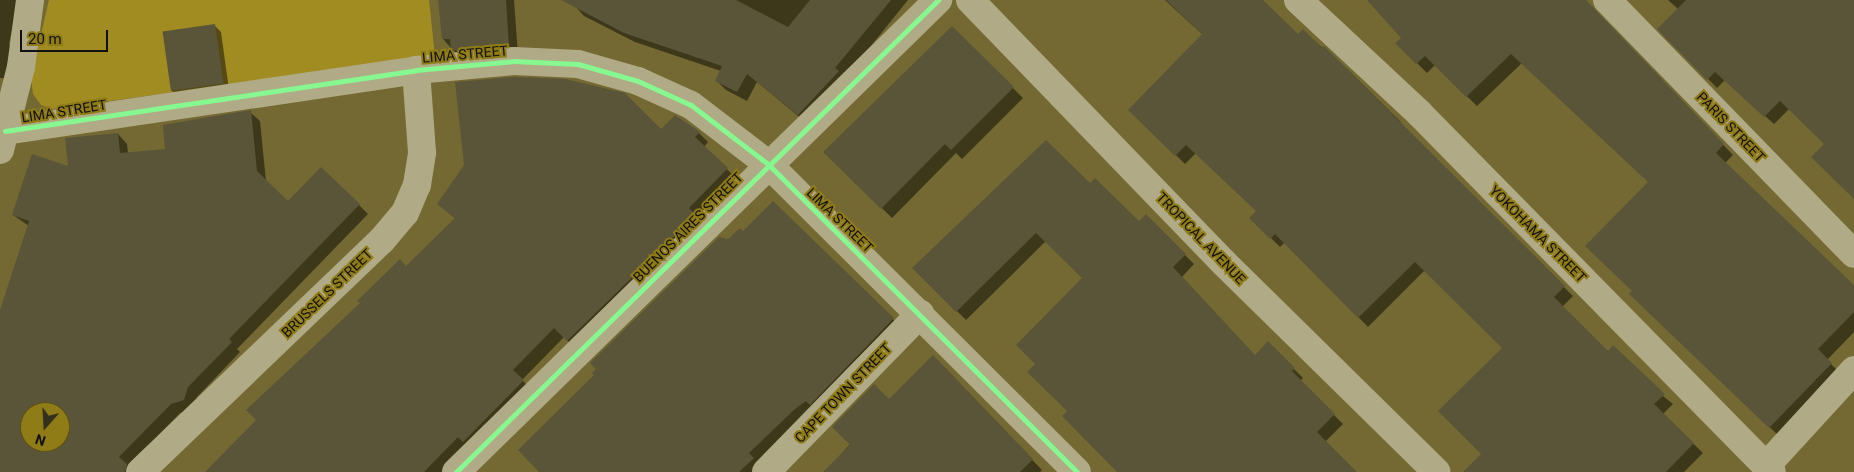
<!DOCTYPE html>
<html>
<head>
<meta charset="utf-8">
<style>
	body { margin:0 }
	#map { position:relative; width:1854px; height:472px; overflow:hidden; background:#746932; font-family:Roboto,sans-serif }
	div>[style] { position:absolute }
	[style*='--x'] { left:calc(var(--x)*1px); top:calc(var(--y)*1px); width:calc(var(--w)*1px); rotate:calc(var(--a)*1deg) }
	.green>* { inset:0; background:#a18c22 }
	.shadow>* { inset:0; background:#0007 }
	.building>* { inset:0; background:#5a5538; transform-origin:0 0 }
	.minor>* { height:28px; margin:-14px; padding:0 14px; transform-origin:14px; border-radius:14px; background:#b0aa86 }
	.cycleway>* { height:5px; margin:-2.5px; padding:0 2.5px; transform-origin:2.5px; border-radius:2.5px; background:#87f88f }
	span { translate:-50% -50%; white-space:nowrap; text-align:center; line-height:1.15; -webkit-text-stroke:4px #8f7c17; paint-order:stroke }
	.street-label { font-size:14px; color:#111 }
	.north { position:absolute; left:20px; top:402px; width:50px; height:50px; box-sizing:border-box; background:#8f7c17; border:1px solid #5d5115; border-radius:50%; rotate:199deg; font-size:14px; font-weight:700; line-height:20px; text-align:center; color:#111 }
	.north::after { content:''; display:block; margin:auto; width:18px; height:22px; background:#34301d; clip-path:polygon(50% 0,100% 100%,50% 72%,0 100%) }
	.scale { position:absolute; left:20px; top:30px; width:88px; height:22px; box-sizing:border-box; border:2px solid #111; border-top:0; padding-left:6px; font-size:15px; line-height:18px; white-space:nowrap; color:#111; -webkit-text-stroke:4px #8f7c17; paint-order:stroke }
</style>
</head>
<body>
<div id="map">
	<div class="green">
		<i style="clip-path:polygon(49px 0,429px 0,435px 56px,52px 109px,41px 105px,33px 94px,31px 77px)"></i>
	</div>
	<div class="shadow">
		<i style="clip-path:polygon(0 0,18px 0,9px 44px,18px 53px,11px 79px,0 78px)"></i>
		<i style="clip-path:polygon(440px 0,514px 0,518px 55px,462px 60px,443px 39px)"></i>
		<i style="clip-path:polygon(577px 0,908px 0,808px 124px,757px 82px,747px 101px,726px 90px,716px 80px,721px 71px,635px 42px,584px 16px,575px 6px)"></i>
		<i style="clip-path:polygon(1165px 0,1261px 0,1298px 36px,1303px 31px,1349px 71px,1401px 122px,1398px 124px,1573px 296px,1562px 307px,1608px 352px,1673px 404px,1663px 414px,1703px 453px,1684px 472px,1485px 472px,1483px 454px,1504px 348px,1425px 270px,1368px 327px,1285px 242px,1280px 247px,1251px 218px,1257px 211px,1196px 153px,1185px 164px,1130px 110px,1203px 35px)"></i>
		<i style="clip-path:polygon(1369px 0,1584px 0,1733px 155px,1725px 163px,1854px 287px,1854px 332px,1827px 360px,1841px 374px,1780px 437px,1640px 303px,1633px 291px,1649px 182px,1522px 63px,1477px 106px,1435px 65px,1427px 73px,1397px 43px,1403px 38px)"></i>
		<i style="clip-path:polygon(1668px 0,1854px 0,1854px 197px,1825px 144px,1789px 109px,1774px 124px,1725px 80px,1717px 88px,1659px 29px,1678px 9px)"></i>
		<i style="clip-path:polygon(214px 25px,221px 32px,229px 90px,178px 97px,171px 90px)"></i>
		<i style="clip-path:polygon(952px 28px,1023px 98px,962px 159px,956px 153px,892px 218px,825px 152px)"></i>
		<i style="clip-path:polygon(evenodd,250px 112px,260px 121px,266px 181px,288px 203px,359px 205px,368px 214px,237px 349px,240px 352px,197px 397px,193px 409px,180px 413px,128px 467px,133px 472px,0 472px,0 314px,29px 226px,13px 215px,69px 168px,118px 134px,127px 144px,128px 153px,166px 150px,250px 112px,30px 412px,60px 412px,60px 442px,30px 442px,30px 412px)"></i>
		<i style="clip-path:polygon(661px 131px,699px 133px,708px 142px,704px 147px,736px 178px,577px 350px,564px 337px,522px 380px,532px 390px,442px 472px,207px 472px,456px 219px,438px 204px)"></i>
		<i style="clip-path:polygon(1090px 185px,1139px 223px,1146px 216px,1194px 264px,1182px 277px,1255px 356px,1268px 343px,1303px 378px,1300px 381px,1343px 424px,1325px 442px,1356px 472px,1119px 472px,1069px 411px,1037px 364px,1083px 278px,1046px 241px,966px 320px,914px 268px)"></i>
		<i style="clip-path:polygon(773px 203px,901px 327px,756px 462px,761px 467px,755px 472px,541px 472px,728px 241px,744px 233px)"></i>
		<i style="clip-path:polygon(943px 366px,1042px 470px,1040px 472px,825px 472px,889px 401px)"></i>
	</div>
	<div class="building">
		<i style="clip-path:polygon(438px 0,506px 0,509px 46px,451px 51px,450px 39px,442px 39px)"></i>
		<i style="clip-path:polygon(561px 0,736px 0,788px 27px,810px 0,891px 0,835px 68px,839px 71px,798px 115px,747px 74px,737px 92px,715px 81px,722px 66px,624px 33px)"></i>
		<i style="clip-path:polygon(1166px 0,1263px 0,1298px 34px,1303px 29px,1322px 48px,1324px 46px,1565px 286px,1554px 297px,1608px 351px,1613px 345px,1665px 394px,1654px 404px,1694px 443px,1666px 472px,1463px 472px,1481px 454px,1438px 411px,1502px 348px,1415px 262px,1358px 318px,1275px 234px,1270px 239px,1249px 218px,1256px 211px,1186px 145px,1175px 156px,1128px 110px,1202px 34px)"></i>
		<i style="clip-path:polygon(1367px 0,1586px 0,1724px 144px,1716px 153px,1854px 285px,1854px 312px,1818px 349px,1832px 363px,1769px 428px,1629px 294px,1632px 291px,1585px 246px,1648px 182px,1511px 54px,1466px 97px,1425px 56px,1416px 64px,1395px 43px,1401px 38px)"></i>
		<i style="clip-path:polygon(1686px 0,1854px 0,1854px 199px,1811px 157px,1824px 144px,1780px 101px,1764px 117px,1715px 72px,1707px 80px,1657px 29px)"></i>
		<i style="left:215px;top:24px;width:60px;height:53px;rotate:82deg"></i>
		<i style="clip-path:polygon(952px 26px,1014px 87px,951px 150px,945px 144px,881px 209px,823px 152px)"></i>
		<i style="clip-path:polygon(514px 77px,565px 79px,625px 93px,661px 129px,675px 115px,700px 132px,695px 137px,728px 168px,689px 208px,696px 215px,567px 341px,554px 328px,513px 370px,524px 380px,463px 442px,458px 437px,424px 472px,205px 472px,256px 420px,246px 410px,360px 303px,357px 301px,400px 259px,406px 266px,455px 218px,437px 204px,464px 165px,455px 82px)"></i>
		<i style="clip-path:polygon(evenodd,251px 110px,257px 171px,288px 201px,321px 167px,360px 204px,229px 339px,232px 342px,188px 387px,184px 400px,171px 404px,119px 457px,127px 464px,125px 472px,0 472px,0 310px,29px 221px,12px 215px,32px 154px,68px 166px,65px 138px,118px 133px,120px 153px,165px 149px,163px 125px,251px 110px,30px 412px,60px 412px,60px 442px,30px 442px,30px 412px)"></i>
		<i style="clip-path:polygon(1046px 140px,1090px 183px,1095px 178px,1139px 221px,1146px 214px,1186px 254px,1173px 267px,1255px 355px,1268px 341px,1295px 368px,1292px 371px,1335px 414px,1317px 432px,1357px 472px,1117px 472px,1062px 416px,1067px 411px,1027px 372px,1035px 364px,1016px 345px,1082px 278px,1036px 233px,956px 312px,912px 268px)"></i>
		<i style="clip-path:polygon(773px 201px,894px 318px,810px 405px,806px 401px,795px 409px,749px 453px,754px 458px,739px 472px,539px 472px,518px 450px,594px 375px,592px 373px,596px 369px,590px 363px,719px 237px,728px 239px,740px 228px,743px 231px)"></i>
		<i style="clip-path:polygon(933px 355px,1033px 459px,1020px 472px,823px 472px,850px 445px,832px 427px,874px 384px,889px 399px)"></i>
	</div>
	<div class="minor">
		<i style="--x:970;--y:0;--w:366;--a:46"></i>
		<i style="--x:1224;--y:263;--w:298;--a:44.5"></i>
		<i style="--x:1298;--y:0;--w:166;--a:43"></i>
		<i style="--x:1419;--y:113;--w:503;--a:45.48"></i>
		<i style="--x:1607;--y:0;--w:354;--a:45.8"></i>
		<i style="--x:5;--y:131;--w:416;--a:-8.4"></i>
		<i style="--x:416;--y:70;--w:98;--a:-5.2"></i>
		<i style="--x:514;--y:61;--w:64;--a:2.7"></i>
		<i style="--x:578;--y:64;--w:62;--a:15.8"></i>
		<i style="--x:638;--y:81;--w:58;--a:24.4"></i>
		<i style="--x:691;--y:105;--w:97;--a:37.5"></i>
		<i style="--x:768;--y:164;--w:436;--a:44.9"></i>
		<i style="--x:0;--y:150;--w:86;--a:-75.8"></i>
		<i style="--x:21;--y:67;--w:68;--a:-82.3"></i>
		<i style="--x:1767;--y:465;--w:129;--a:-47.5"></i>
		<i style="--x:140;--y:472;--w:335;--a:-43.8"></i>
		<i style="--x:382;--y:240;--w:35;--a:-50"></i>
		<i style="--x:405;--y:213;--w:30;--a:-67"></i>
		<i style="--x:417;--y:185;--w:33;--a:-81"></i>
		<i style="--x:422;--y:152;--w:82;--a:-94.2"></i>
		<i style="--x:456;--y:472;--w:675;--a:-44.4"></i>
		<i style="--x:766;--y:472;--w:221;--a:-45.7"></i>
	</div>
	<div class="cycleway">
		<i style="--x:5;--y:131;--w:416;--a:-8.4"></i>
		<i style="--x:416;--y:70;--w:98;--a:-5.2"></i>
		<i style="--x:514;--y:61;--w:64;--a:2.7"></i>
		<i style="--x:578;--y:64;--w:62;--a:15.8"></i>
		<i style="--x:638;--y:81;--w:58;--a:24.4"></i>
		<i style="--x:691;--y:105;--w:97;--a:37.5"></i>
		<i style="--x:768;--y:164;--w:436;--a:44.9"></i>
		<i style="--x:456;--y:472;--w:675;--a:-44.4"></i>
	</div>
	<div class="street-label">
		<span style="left:465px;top:54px;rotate:-5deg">LIMA STREET</span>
		<span style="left:64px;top:111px;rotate:-9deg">LIMA STREET</span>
		<span style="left:1731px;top:127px;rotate:46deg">PARIS STREET</span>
		<span style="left:840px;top:220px;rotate:44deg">LIMA STREET</span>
		<span style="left:688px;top:227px;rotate:-45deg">BUENOS AIRES STREET</span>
		<span style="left:1538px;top:234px;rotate:45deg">YOKOHAMA STREET</span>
		<span style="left:1201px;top:238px;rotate:46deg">TROPICAL AVENUE</span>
		<span style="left:327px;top:293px;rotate:-44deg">BRUSSELS STREET</span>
		<span style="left:843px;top:393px;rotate:-46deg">CAPE TOWN STREET</span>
	</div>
	<div class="north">N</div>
	<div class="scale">20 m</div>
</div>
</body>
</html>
